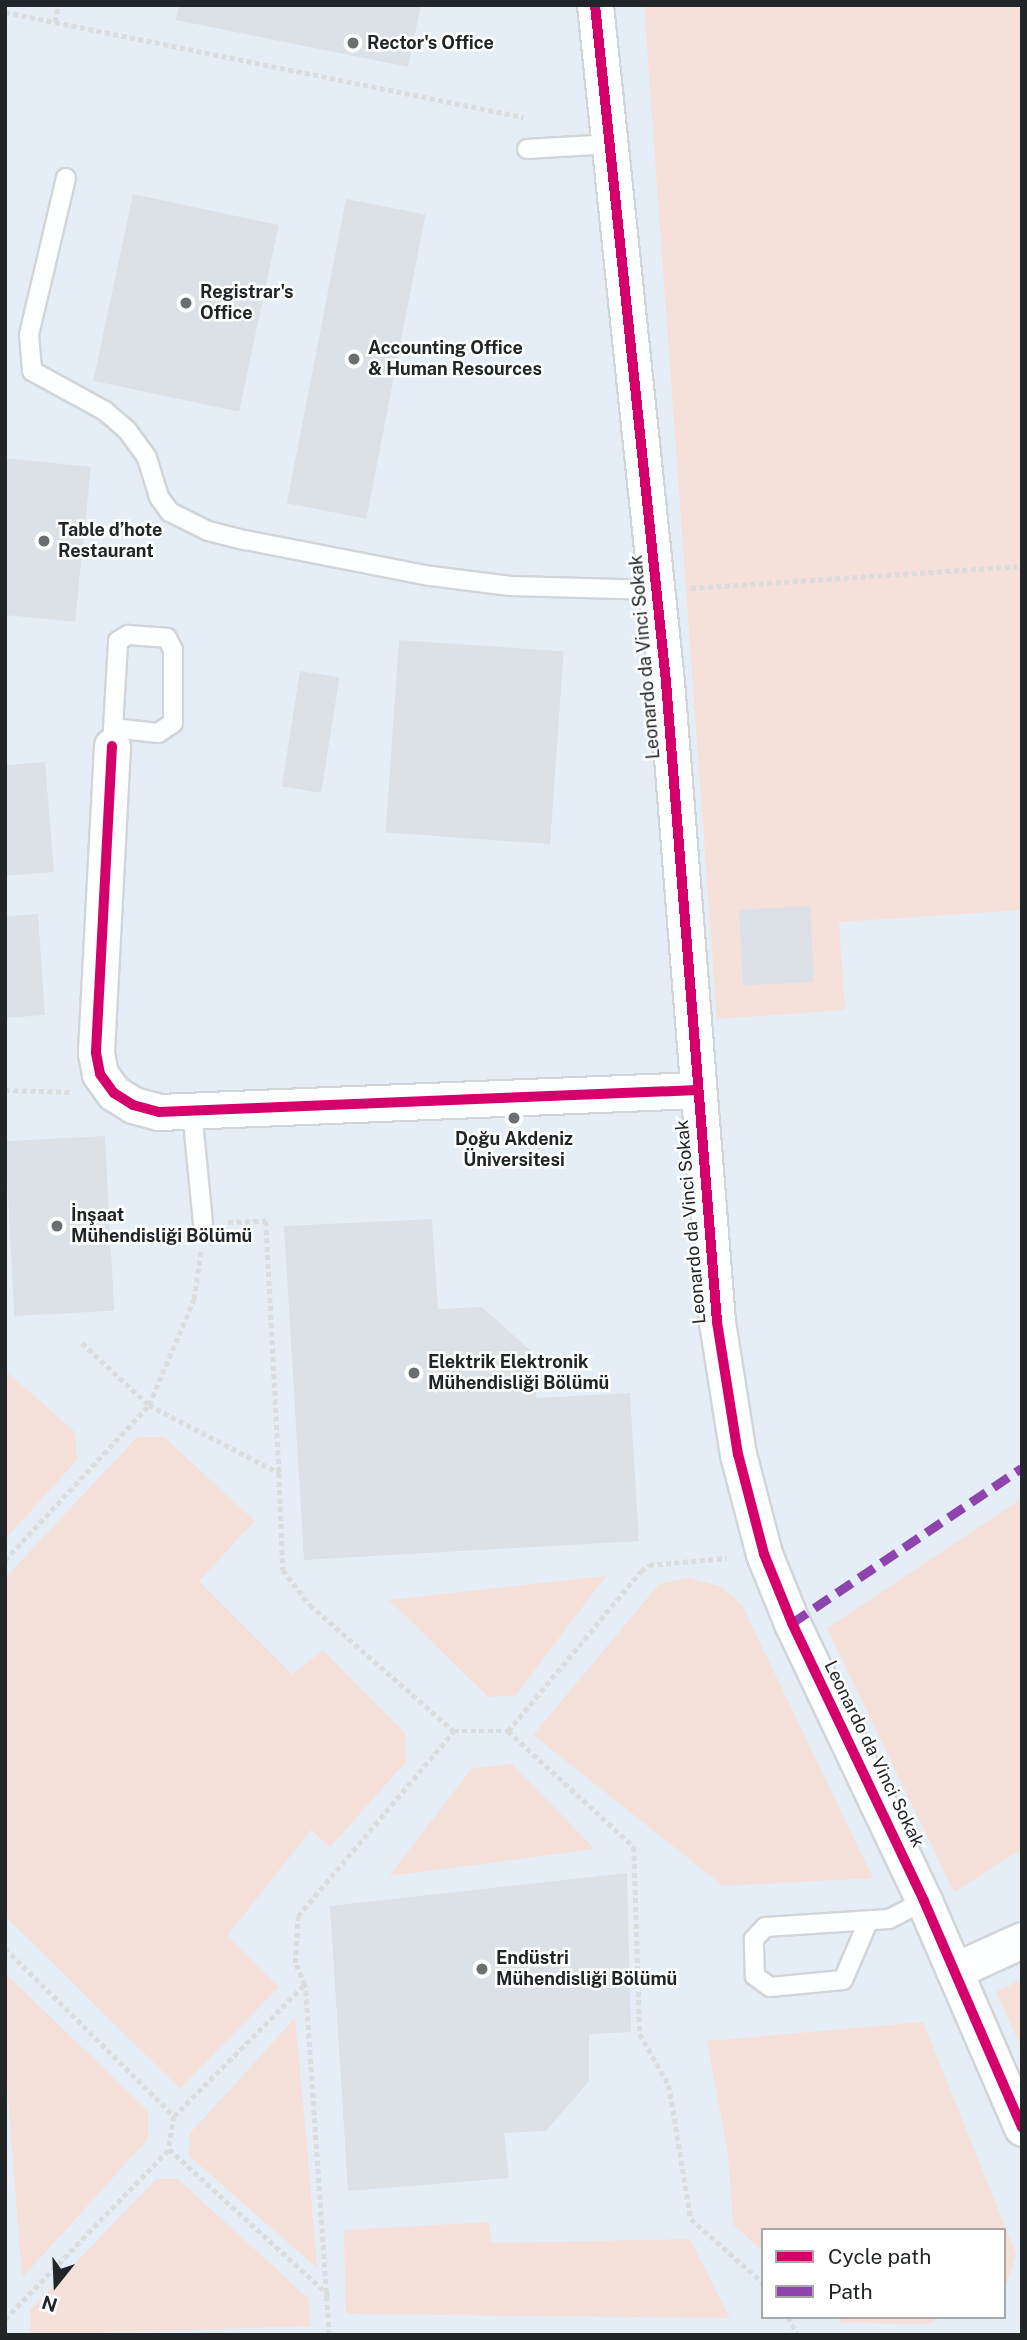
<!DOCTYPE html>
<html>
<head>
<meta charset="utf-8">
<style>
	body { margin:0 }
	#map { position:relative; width:1027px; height:2340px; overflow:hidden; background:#f4f8fb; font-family:"Public Sans",sans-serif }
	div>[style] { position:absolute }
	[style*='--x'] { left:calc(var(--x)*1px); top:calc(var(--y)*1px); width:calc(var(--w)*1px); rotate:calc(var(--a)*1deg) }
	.built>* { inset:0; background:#e5eef7 }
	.green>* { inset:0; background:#f5e1d9 }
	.building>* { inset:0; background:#dbe1e7; transform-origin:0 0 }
	.path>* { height:4.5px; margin-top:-2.25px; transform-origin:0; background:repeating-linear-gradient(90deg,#dadcdd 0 5px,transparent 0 8.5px) }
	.roads { filter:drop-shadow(2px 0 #d2d5d8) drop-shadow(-2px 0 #d2d5d8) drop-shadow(0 2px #d2d5d8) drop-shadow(0 -2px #d2d5d8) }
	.service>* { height:18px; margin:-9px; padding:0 9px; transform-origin:9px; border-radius:9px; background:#fdfefe }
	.minor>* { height:35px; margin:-17.5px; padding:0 17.5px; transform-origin:17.5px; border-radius:17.5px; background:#fdfefe }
	.quiet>* { height:9px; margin-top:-4.5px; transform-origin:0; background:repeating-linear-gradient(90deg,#8e44ad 0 18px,transparent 0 27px) }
	.cycleway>* { height:10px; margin:-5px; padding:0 5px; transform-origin:5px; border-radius:5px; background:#d6006c }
	.dots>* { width:19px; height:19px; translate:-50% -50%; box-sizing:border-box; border:4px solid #fff; border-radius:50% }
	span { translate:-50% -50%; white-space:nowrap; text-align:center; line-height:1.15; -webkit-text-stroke:5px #fff; paint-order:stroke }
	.poi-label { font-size:18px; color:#222528; font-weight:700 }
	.left { translate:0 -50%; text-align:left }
	.street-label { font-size:18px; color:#222528 }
	.frame { position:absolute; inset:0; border:7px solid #222528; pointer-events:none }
	.legend { position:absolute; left:761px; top:2228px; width:245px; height:91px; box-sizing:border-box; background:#fff; border:2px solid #a7a8a9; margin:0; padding:9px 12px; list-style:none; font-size:21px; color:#222528 }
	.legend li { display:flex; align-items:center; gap:14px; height:35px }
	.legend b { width:35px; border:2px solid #a7a8a9 }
	.north { position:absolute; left:21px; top:2249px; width:70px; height:70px; -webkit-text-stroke:5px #fff; paint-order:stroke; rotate:198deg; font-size:19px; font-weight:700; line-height:28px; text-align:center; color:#222528 }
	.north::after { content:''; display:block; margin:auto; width:24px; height:32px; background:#222528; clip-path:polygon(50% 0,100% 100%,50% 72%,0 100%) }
</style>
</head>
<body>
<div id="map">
	<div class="built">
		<i style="clip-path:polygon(evenodd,5px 5px,1022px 5px,1022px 2335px,5px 2335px,5px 5px,763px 2230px,1004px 2230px,1004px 2317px,763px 2317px,763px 2230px)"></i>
	</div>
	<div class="green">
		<i style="clip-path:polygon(644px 5px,1022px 5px,1022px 910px,839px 922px,845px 1010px,717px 1019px)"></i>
		<i style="clip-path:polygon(5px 1370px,75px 1432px,77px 1460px,5px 1539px)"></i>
		<i style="clip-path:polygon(137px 1437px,164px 1437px,255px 1521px,199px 1581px,292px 1674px,323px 1650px,405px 1733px,406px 1762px,330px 1847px,311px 1830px,227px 1936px,279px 1987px,180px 2089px,5px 1916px,5px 1578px)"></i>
		<i style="clip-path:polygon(1022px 1498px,1022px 1849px,954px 1892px,827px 1628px)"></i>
		<i style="clip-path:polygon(606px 1576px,516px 1695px,488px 1697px,389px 1600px)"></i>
		<i style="clip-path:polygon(688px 1578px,720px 1586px,742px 1605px,873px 1878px,723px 1886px,533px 1735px,659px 1584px)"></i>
		<i style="clip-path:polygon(512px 1764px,595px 1849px,389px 1876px,472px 1768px)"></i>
		<i style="clip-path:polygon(5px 1973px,148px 2111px,148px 2139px,22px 2278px,5px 2059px)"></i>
		<i style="clip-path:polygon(1022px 1979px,1022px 2049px,996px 1992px)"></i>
		<i style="clip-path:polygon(295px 2018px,307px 2146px,317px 2268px,189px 2156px,190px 2133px)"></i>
		<i style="clip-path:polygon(923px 2022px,1016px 2254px,1006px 2287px,1004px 2230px,763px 2230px,763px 2252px,733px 2224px,728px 2154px,707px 2041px)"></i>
		<i style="clip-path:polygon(156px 2179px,178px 2179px,308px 2298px,311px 2326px,31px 2335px,30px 2310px)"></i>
		<i style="clip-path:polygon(489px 2222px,491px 2243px,690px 2239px,730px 2318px,346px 2314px,344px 2230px)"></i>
		<i style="clip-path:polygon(835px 2317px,942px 2317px,928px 2324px,841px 2323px)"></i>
	</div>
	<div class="building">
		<i style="clip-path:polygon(179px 5px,421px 5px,408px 67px,176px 20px)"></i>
		<i style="left:133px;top:194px;width:149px;height:191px;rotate:12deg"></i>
		<i style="left:346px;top:199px;width:81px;height:310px;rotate:11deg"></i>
		<i style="clip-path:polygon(5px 458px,91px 467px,75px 622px,5px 615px)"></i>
		<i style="left:399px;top:640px;width:165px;height:193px;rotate:4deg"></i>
		<i style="left:300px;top:671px;width:40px;height:117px;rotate:9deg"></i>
		<i style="clip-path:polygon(45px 762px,54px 872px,5px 876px,5px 765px)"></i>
		<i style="clip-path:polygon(5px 906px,8px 916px,38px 914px,45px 1015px,5px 1018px)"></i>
		<i style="left:810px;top:906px;width:76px;height:71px;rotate:87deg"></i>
		<i style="left:105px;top:1136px;width:175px;height:100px;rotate:87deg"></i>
		<i style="clip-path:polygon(432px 1219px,438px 1309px,482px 1307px,533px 1353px,536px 1398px,630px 1393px,639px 1541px,304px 1560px,284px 1226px)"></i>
		<i style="clip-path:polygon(627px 1873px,631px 2032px,589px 2034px,589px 2081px,546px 2131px,504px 2133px,509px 2178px,348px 2191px,330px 1906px)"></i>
	</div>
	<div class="path">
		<i style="--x:5;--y:12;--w:529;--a:11.46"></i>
		<i style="--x:55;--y:22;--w:17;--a:-80"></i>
		<i style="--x:691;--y:588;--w:332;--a:-3.8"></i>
		<i style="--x:5;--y:1090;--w:66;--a:1.7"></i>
		<i style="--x:228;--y:1222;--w:38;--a:-2"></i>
		<i style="--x:266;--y:1221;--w:252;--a:87"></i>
		<i style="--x:82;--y:1343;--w:91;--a:42.8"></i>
		<i style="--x:149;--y:1405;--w:147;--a:27.6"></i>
		<i style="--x:279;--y:1473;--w:97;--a:87.6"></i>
		<i style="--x:283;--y:1570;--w:44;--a:52.4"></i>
		<i style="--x:310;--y:1605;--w:191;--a:41.2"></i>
		<i style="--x:5;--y:1560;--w:212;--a:-47.1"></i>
		<i style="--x:149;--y:1405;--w:115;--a:-67"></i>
		<i style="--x:194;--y:1299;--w:50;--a:-82"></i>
		<i style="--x:508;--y:1731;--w:208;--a:-50.3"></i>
		<i style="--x:641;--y:1571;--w:10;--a:-37"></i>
		<i style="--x:649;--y:1565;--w:78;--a:-5.1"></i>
		<i style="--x:5;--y:1948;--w:238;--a:44.8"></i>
		<i style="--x:174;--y:2116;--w:33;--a:99"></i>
		<i style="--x:169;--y:2149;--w:217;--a:42.4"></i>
		<i style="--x:174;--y:2116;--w:185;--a:-45.2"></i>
		<i style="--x:788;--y:2317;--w:21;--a:61"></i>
		<i style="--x:5;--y:2319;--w:236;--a:-46"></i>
		<i style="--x:5;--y:2325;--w:10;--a:84"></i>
		<i style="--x:329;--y:2335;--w:351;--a:-93.9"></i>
		<i style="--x:305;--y:1985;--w:24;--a:-114"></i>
		<i style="--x:295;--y:1963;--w:47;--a:-86.3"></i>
		<i style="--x:298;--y:1916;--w:242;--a:-49.9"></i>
		<i style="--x:454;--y:1731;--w:54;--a:0"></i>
		<i style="--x:508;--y:1731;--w:171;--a:42.6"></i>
		<i style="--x:634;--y:1847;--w:187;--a:88.2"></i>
		<i style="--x:640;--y:2034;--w:59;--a:60.4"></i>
		<i style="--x:669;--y:2085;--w:136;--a:80.7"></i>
		<i style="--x:691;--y:2219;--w:96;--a:41.6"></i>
	</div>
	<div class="roads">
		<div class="service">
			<i style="--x:527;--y:149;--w:84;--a:-3.4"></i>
			<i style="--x:66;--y:178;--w:161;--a:103.3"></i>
			<i style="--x:29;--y:335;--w:36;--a:85"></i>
			<i style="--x:32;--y:371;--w:83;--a:28.7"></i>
			<i style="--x:105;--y:411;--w:29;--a:41"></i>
			<i style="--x:127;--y:430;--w:34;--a:54"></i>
			<i style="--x:147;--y:458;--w:41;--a:72.9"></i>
			<i style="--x:159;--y:497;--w:19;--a:54"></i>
			<i style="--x:170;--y:512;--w:42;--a:26.6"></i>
			<i style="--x:208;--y:531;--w:38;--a:14"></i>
			<i style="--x:245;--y:540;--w:189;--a:11"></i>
			<i style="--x:431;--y:576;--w:80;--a:7.2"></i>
			<i style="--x:510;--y:586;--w:147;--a:1.6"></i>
			<i style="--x:112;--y:746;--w:105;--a:-86.7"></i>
			<i style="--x:118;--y:641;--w:12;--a:-31"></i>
			<i style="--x:128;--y:635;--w:39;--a:4"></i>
			<i style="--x:167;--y:638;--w:13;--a:63"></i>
			<i style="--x:173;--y:650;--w:73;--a:90"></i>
			<i style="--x:173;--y:723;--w:18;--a:146"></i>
			<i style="--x:158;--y:733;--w:45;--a:-173.7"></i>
			<i style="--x:192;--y:1111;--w:113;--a:84.4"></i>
			<i style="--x:868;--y:1922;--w:63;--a:113.3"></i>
			<i style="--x:843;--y:1980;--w:73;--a:174.5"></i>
			<i style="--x:770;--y:1987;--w:19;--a:-144"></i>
			<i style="--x:755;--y:1976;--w:37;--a:-92"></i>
			<i style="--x:754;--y:1939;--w:16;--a:-47"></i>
			<i style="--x:765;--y:1927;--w:124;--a:-3.7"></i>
			<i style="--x:889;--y:1919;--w:39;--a:-27"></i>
		</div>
		<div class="minor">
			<i style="--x:595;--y:5;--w:681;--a:84.01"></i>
			<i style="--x:666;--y:682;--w:642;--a:85.44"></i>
			<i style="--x:717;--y:1322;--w:134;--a:81"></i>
			<i style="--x:738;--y:1454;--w:103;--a:75.4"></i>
			<i style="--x:764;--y:1554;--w:74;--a:67.9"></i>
			<i style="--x:792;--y:1623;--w:308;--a:64.6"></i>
			<i style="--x:924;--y:1901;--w:247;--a:66.6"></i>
			<i style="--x:112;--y:746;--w:307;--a:93"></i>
			<i style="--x:96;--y:1053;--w:21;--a:79"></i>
			<i style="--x:100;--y:1074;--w:24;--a:54"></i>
			<i style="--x:114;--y:1093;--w:22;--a:32"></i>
			<i style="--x:133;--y:1105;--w:27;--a:15"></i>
			<i style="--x:159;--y:1112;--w:539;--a:-2.34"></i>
			<i style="--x:954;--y:1971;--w:75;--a:-24.5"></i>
		</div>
	</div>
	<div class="quiet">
		<i style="--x:792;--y:1623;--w:277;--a:-34"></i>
	</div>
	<div class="cycleway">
		<i style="--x:595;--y:5;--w:681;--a:84.01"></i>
		<i style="--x:666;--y:682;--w:642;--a:85.44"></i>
		<i style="--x:717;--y:1322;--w:134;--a:81"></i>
		<i style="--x:738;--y:1454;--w:103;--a:75.4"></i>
		<i style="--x:764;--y:1554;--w:74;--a:67.9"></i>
		<i style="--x:792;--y:1623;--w:308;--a:64.6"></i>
		<i style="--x:924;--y:1901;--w:247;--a:66.6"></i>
		<i style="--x:112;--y:746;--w:307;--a:93"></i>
		<i style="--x:96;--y:1053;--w:21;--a:79"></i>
		<i style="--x:100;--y:1074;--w:24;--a:54"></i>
		<i style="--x:114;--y:1093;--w:22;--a:32"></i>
		<i style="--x:133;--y:1105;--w:27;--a:15"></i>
		<i style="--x:159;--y:1112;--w:539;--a:-2.34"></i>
	</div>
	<div class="dots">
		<i style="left:353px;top:43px;background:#6c6f72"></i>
		<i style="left:186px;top:303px;background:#6c6f72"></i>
		<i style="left:354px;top:359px;background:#6c6f72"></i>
		<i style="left:44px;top:541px;background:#6c6f72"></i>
		<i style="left:514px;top:1118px;background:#6c6f72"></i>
		<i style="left:57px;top:1226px;background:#6c6f72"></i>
		<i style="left:414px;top:1373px;background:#6c6f72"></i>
		<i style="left:482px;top:1969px;background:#6c6f72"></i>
	</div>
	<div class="poi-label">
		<span class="left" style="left:367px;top:43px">Rector's Office</span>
		<span class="left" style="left:200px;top:303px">Registrar's<br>Office</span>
		<span class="left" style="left:368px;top:359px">Accounting Office<br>&amp; Human Resources</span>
		<span class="left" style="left:58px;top:541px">Table d’hote<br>Restaurant</span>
		<span style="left:514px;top:1150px">Doğu Akdeniz<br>Üniversitesi</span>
		<span class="left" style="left:71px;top:1226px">İnşaat<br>Mühendisliği Bölümü</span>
		<span class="left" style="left:428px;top:1373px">Elektrik Elektronik<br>Mühendisliği Bölümü</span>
		<span class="left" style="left:496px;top:1969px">Endüstri<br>Mühendisliği Bölümü</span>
	</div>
	<div class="street-label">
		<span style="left:645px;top:657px;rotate:-95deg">Leonardo da Vinci Sokak</span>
		<span style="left:691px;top:1222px;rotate:-95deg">Leonardo da Vinci Sokak</span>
		<span style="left:874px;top:1754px;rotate:64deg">Leonardo da Vinci Sokak</span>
	</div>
	<div class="frame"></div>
	<ul class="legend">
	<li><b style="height:9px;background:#d6006c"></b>Cycle path</li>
	<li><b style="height:9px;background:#8e44ad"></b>Path</li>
	</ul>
	<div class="north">N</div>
</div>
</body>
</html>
